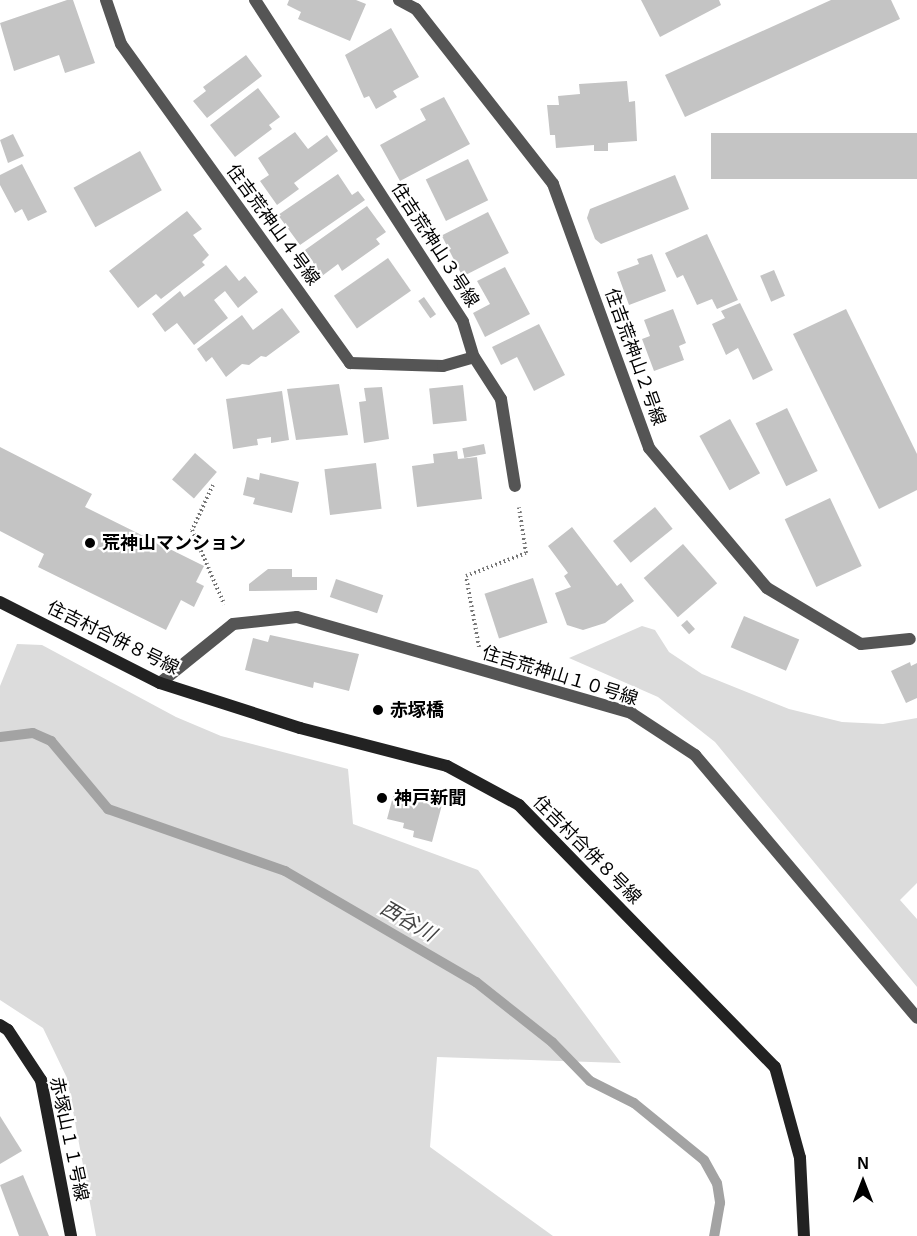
<!DOCTYPE html>
<html>
<head>
<meta charset="utf-8">
<style>
	body { margin:0 }
	#map { position:relative; width:917px; height:1236px; overflow:hidden; background:#fff; font-family:Arial,"Noto Sans JP",sans-serif }
	div>[style] { position:absolute }
	[style*='--x'] { left:calc(var(--x)*1px); top:calc(var(--y)*1px); width:calc(var(--w)*1px); rotate:calc(var(--a)*1deg) }
	.green>* { inset:0; background:#dcdcdc }
	.stream>* { height:10px; margin:-5px; padding:0 5px; transform-origin:5px; border-radius:5px; background:#a3a3a3 }
	.building>* { inset:0; background:#c4c4c4; transform-origin:0 0 }
	.path>* { height:4px; margin-top:-2px; transform-origin:0; background:repeating-linear-gradient(90deg,#777 0 1.5px,transparent 0 4.5px) }
	.street>* { height:12px; margin:-6px; padding:0 6px; transform-origin:6px; border-radius:6px; background:#555 }
	.secondary>* { height:12px; margin:-6px; padding:0 6px; transform-origin:6px; border-radius:6px; background:#222 }
	.dots>* { width:16px; height:16px; translate:-50% -50%; box-sizing:border-box; border:3px solid #fff; border-radius:50% }
	span { translate:-50% -50%; white-space:nowrap; text-align:center; line-height:1.15; -webkit-text-stroke:4.5px #fff; paint-order:stroke }
	.street-label { font-size:18px; color:#000 }
	.poi-label { font-size:18px; color:#000; font-weight:700 }
	.left { translate:0 -50%; text-align:left }
	.water-label { font-size:20px; color:#444; font-style:italic }
	.north { position:absolute; left:833px; top:1152px; width:60px; height:60px; -webkit-text-stroke:4px #fff; paint-order:stroke; rotate:0deg; font-size:16px; font-weight:700; line-height:24px; text-align:center; color:#000 }
	.north::after { content:''; display:block; margin:auto; width:21px; height:27px; background:#000; clip-path:polygon(50% 0,100% 100%,50% 72%,0 100%) }
</style>
</head>
<body>
<div id="map">
	<div class="green">
		<i style="clip-path:polygon(642px 626px,655px 630px,669px 652px,702px 674px,789px 709px,842px 722px,883px 724px,917px 718px,917px 883px,900px 900px,917px 919px,917px 987px,715px 742px,658px 697px,569px 658px)"></i>
		<i style="clip-path:polygon(17px 644px,42px 645px,176px 717px,221px 736px,348px 769px,353px 824px,478px 870px,621px 1063px,437px 1057px,430px 1147px,553px 1236px,96px 1236px,67px 1078px,43px 1028px,0 1000px,0 686px)"></i>
	</div>
	<div class="stream">
		<i style="--x:0;--y:737;--w:33;--a:-7"></i>
		<i style="--x:33;--y:733;--w:20;--a:24"></i>
		<i style="--x:51;--y:741;--w:89;--a:50"></i>
		<i style="--x:108;--y:809;--w:188;--a:19.3"></i>
		<i style="--x:285;--y:871;--w:221;--a:30.2"></i>
		<i style="--x:476;--y:982;--w:97;--a:38.3"></i>
		<i style="--x:552;--y:1042;--w:54;--a:45.7"></i>
		<i style="--x:590;--y:1081;--w:49;--a:26.6"></i>
		<i style="--x:634;--y:1103;--w:90;--a:39.2"></i>
		<i style="--x:704;--y:1160;--w:26;--a:61"></i>
		<i style="--x:717;--y:1183;--w:20;--a:81"></i>
		<i style="--x:720;--y:1203;--w:34;--a:100"></i>
	</div>
	<div class="building">
		<i style="clip-path:polygon(67px 0,73px 0,95px 63px,65px 73px,59px 55px,14px 71px,0 23px)"></i>
		<i style="clip-path:polygon(289px 0,356px 0,366px 4px,350px 41px,298px 19px,301px 12px,287px 5px)"></i>
		<i style="clip-path:polygon(641px 0,719px 0,721px 5px,660px 37px)"></i>
		<i style="clip-path:polygon(831px 0,891px 0,900px 19px,685px 117px,665px 75px)"></i>
		<i style="clip-path:polygon(391px 28px,419px 77px,393px 91px,397px 97px,376px 109px,369px 96px,364px 98px,345px 55px)"></i>
		<i style="clip-path:polygon(246px 55px,262px 76px,207px 118px,193px 101px,206px 91px,203px 87px)"></i>
		<i style="clip-path:polygon(627px 81px,629px 102px,635px 101px,637px 141px,608px 143px,608px 151px,594px 151px,594px 145px,556px 148px,555px 135px,550px 135px,547px 105px,559px 105px,558px 96px,580px 94px,579px 84px)"></i>
		<i style="clip-path:polygon(258px 88px,280px 117px,269px 125px,272px 129px,235px 157px,210px 125px)"></i>
		<i style="clip-path:polygon(444px 97px,470px 144px,400px 181px,380px 145px,426px 120px,420px 109px)"></i>
		<i style="clip-path:polygon(295px 132px,308px 149px,327px 135px,338px 151px,294px 183px,299px 189px,277px 205px,260px 181px,269px 175px,258px 158px)"></i>
		<i style="left:917px;top:133px;width:46px;height:206px;rotate:90deg"></i>
		<i style="clip-path:polygon(13px 134px,24px 156px,8px 163px,0 140px)"></i>
		<i style="left:140px;top:151px;width:45px;height:76px;rotate:61deg"></i>
		<i style="left:468px;top:159px;width:46px;height:47px;rotate:64deg"></i>
		<i style="clip-path:polygon(22px 164px,47px 212px,28px 221px,22px 209px,15px 213px,0 185px,0 175px)"></i>
		<i style="clip-path:polygon(338px 174px,352px 195px,358px 191px,365px 200px,300px 245px,278px 215px)"></i>
		<i style="clip-path:polygon(675px 175px,689px 209px,601px 244px,595px 239px,587px 218px,590px 209px)"></i>
		<i style="clip-path:polygon(367px 206px,386px 232px,376px 239px,380px 244px,342px 271px,338px 264px,322px 276px,305px 250px)"></i>
		<i style="clip-path:polygon(187px 211px,202px 229px,193px 235px,209px 255px,202px 262px,205px 265px,161px 299px,156px 294px,138px 308px,109px 271px)"></i>
		<i style="left:488px;top:212px;width:46px;height:52px;rotate:63deg"></i>
		<i style="clip-path:polygon(707px 234px,738px 300px,717px 309px,712px 299px,697px 305px,683px 275px,677px 278px,665px 253px)"></i>
		<i style="clip-path:polygon(652px 254px,666px 291px,629px 305px,617px 272px,639px 264px,637px 259px)"></i>
		<i style="left:388px;top:258px;width:40px;height:66px;rotate:55deg"></i>
		<i style="clip-path:polygon(226px 265px,239px 281px,245px 276px,258px 292px,238px 308px,225px 291px,214px 300px,228px 318px,194px 345px,177px 323px,165px 332px,152px 314px,180px 291px,184px 297px)"></i>
		<i style="clip-path:polygon(505px 267px,530px 314px,485px 337px,473px 313px,490px 304px,477px 281px)"></i>
		<i style="left:774px;top:270px;width:28px;height:15px;rotate:67deg"></i>
		<i style="left:424px;top:297px;width:21px;height:7px;rotate:55deg"></i>
		<i style="clip-path:polygon(740px 303px,773px 370px,753px 380px,738px 348px,726px 355px,712px 324px,725px 318px,721px 311px)"></i>
		<i style="clip-path:polygon(282px 308px,300px 332px,266px 357px,261px 356px,249px 365px,242px 364px,226px 377px,212px 357px,206px 362px,197px 349px,242px 315px,253px 330px)"></i>
		<i style="clip-path:polygon(673px 309px,686px 343px,679px 346px,684px 360px,654px 371px,642px 339px,650px 336px,644px 320px)"></i>
		<i style="clip-path:polygon(846px 309px,917px 454px,917px 490px,879px 509px,793px 334px)"></i>
		<i style="clip-path:polygon(539px 324px,565px 375px,534px 391px,517px 357px,501px 365px,492px 347px)"></i>
		<i style="clip-path:polygon(339px 384px,348px 435px,296px 440px,287px 389px)"></i>
		<i style="left:463px;top:385px;width:36px;height:34px;rotate:84deg"></i>
		<i style="clip-path:polygon(382px 387px,389px 439px,364px 443px,359px 402px,366px 401px,364px 388px)"></i>
		<i style="clip-path:polygon(282px 391px,289px 440px,271px 443px,271px 437px,257px 439px,258px 445px,233px 449px,226px 399px)"></i>
		<i style="left:787px;top:408px;width:70px;height:35px;rotate:64deg"></i>
		<i style="left:730px;top:419px;width:62px;height:35px;rotate:61deg"></i>
		<i style="left:484px;top:444px;width:10px;height:22px;rotate:79deg"></i>
		<i style="clip-path:polygon(0 447px,92px 494px,85px 507px,204px 566px,196px 582px,204px 586px,194px 607px,181px 600px,166px 630px,38px 567px,44px 554px,0 531px)"></i>
		<i style="clip-path:polygon(457px 451px,458px 459px,477px 457px,482px 499px,417px 507px,412px 466px,434px 463px,433px 454px)"></i>
		<i style="left:195px;top:453px;width:29px;height:35px;rotate:41deg"></i>
		<i style="left:376px;top:463px;width:46px;height:52px;rotate:83deg"></i>
		<i style="clip-path:polygon(260px 473px,299px 482px,292px 513px,253px 504px,255px 498px,243px 495px,247px 477px,259px 480px)"></i>
		<i style="left:830px;top:498px;width:75px;height:50px;rotate:65deg"></i>
		<i style="left:655px;top:507px;width:28px;height:54px;rotate:51deg"></i>
		<i style="clip-path:polygon(572px 527px,617px 586px,621px 583px,634px 601px,605px 623px,583px 630px,567px 625px,555px 593px,571px 587px,564px 576px,568px 573px,548px 546px)"></i>
		<i style="left:683px;top:544px;width:52px;height:52px;rotate:49deg"></i>
		<i style="clip-path:polygon(268px 569px,292px 569px,292px 577px,317px 577px,317px 590px,249px 591px,249px 584px)"></i>
		<i style="left:533px;top:578px;width:47px;height:51px;rotate:72deg"></i>
		<i style="left:336px;top:579px;width:50px;height:19px;rotate:19deg"></i>
		<i style="left:744px;top:616px;width:60px;height:34px;rotate:23deg"></i>
		<i style="left:687px;top:620px;width:12px;height:8px;rotate:48deg"></i>
		<i style="clip-path:polygon(270px 635px,359px 654px,349px 691px,314px 682px,313px 688px,245px 670px,253px 638px,268px 642px)"></i>
		<i style="clip-path:polygon(910px 662px,911px 666px,917px 663px,917px 698px,906px 703px,891px 671px)"></i>
		<i style="clip-path:polygon(395px 789px,443px 801px,432px 842px,413px 837px,414px 831px,403px 828px,404px 823px,387px 819px)"></i>
		<i style="clip-path:polygon(0 1116px,22px 1151px,0 1164px)"></i>
		<i style="clip-path:polygon(23px 1175px,49px 1236px,19px 1236px,0 1185px)"></i>
	</div>
	<div class="path">
		<i style="--x:213;--y:485;--w:50;--a:115"></i>
		<i style="--x:192;--y:530;--w:81;--a:66.6"></i>
		<i style="--x:479;--y:647;--w:72;--a:-100.4"></i>
		<i style="--x:466;--y:576;--w:64;--a:-21"></i>
		<i style="--x:526;--y:553;--w:46;--a:-98.8"></i>
	</div>
	<div class="street">
		<i style="--x:106;--y:0;--w:46;--a:71.2"></i>
		<i style="--x:121;--y:44;--w:393;--a:54.3"></i>
		<i style="--x:350;--y:363;--w:93;--a:1.8"></i>
		<i style="--x:443;--y:366;--w:32;--a:-16"></i>
		<i style="--x:255;--y:0;--w:383;--a:57.1"></i>
		<i style="--x:463;--y:322;--w:37;--a:73"></i>
		<i style="--x:474;--y:357;--w:50;--a:57.3"></i>
		<i style="--x:501;--y:399;--w:88;--a:80.9"></i>
		<i style="--x:399;--y:0;--w:19;--a:28"></i>
		<i style="--x:416;--y:9;--w:222;--a:51.9"></i>
		<i style="--x:553;--y:184;--w:281;--a:70"></i>
		<i style="--x:649;--y:448;--w:183;--a:49.9"></i>
		<i style="--x:767;--y:588;--w:109;--a:30.8"></i>
		<i style="--x:861;--y:644;--w:49;--a:-5.8"></i>
		<i style="--x:160;--y:683;--w:94;--a:-38.9"></i>
		<i style="--x:233;--y:624;--w:64;--a:-6.2"></i>
		<i style="--x:297;--y:617;--w:348;--a:16"></i>
		<i style="--x:631;--y:713;--w:77;--a:33.3"></i>
		<i style="--x:695;--y:755;--w:344;--a:49.8"></i>
	</div>
	<div class="secondary">
		<i style="--x:0;--y:602;--w:179;--a:26.9"></i>
		<i style="--x:160;--y:683;--w:147;--a:17.8"></i>
		<i style="--x:300;--y:728;--w:152;--a:14.5"></i>
		<i style="--x:447;--y:766;--w:82;--a:28.4"></i>
		<i style="--x:519;--y:805;--w:366;--a:45.7"></i>
		<i style="--x:775;--y:1067;--w:94;--a:74.6"></i>
		<i style="--x:800;--y:1158;--w:78;--a:87.1"></i>
		<i style="--x:0;--y:1025;--w:9;--a:32"></i>
		<i style="--x:8;--y:1030;--w:60;--a:56.6"></i>
		<i style="--x:41;--y:1080;--w:159;--a:79.1"></i>
	</div>
	<div class="dots">
		<i style="left:90px;top:543px;background:#000"></i>
		<i style="left:378px;top:710px;background:#000"></i>
		<i style="left:382px;top:798px;background:#000"></i>
	</div>
	<div class="street-label">
		<span style="left:273px;top:225px;rotate:54deg">住吉荒神山４号線</span>
		<span style="left:435px;top:245px;rotate:57deg">住吉荒神山３号線</span>
		<span style="left:635px;top:357px;rotate:70deg">住吉荒神山２号線</span>
		<span style="left:113px;top:638px;rotate:26deg">住吉村合併８号線</span>
		<span style="left:560px;top:676px;rotate:17deg">住吉荒神山１０号線</span>
		<span style="left:587px;top:850px;rotate:45deg">住吉村合併８号線</span>
		<span style="left:69px;top:1139px;rotate:78deg">赤塚山１１号線</span>
	</div>
	<div class="poi-label">
		<span class="left" style="left:102px;top:543px">荒神山マンション</span>
		<span class="left" style="left:390px;top:710px">赤塚橋</span>
		<span class="left" style="left:394px;top:798px">神戸新聞</span>
	</div>
	<div class="water-label">
		<span style="left:408px;top:921px;rotate:30deg">西谷川</span>
	</div>
	<div class="north">N</div>
</div>
</body>
</html>
